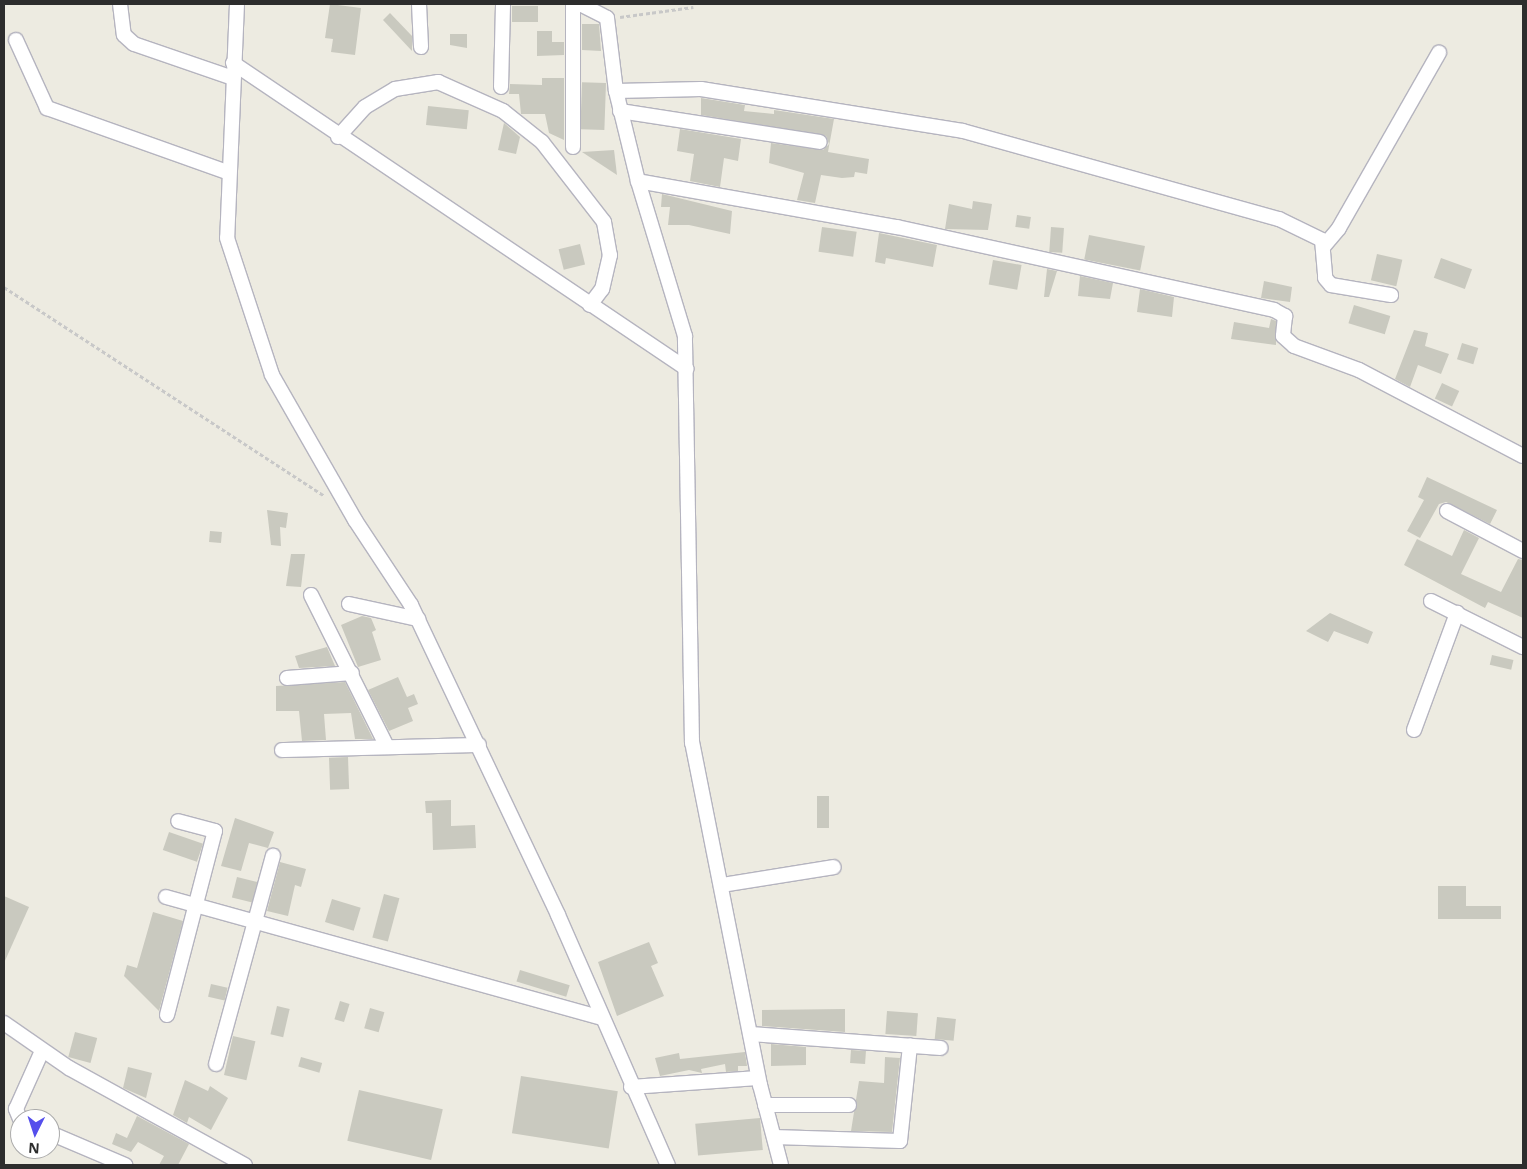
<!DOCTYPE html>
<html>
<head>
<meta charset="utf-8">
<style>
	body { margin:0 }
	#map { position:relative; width:1527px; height:1169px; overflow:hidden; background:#edebe1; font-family:"Noto Sans",sans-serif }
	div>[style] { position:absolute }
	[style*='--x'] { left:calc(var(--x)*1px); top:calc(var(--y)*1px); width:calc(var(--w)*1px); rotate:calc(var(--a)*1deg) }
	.building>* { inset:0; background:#c9c9bf; transform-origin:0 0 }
	.path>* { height:2.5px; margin-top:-1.25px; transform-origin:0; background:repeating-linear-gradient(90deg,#c8c8c8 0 4px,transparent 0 6.5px) }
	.roads { filter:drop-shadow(1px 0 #b5b4bf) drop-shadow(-1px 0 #b5b4bf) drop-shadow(0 1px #b5b4bf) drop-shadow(0 -1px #b5b4bf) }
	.minor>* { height:14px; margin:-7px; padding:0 7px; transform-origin:7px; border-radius:7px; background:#fff }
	span { translate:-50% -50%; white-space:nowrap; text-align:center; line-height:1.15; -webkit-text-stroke:4.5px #fff; paint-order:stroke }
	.frame { position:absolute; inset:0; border:5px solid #2d2d2d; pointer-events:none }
	.north { position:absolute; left:10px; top:1109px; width:50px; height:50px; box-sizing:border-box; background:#fff; border:1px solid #ababab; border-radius:50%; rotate:184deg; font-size:14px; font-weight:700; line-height:20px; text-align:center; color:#2d2d2d }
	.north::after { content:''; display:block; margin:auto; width:18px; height:22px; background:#554fec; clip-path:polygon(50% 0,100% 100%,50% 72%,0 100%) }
</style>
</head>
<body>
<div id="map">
	<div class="building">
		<i style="clip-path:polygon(330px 4px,361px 8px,355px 55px,331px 52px,333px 39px,325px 38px)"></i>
		<i style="left:512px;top:6px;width:26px;height:16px"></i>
		<i style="clip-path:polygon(390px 13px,412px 36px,412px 51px,383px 20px)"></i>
		<i style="clip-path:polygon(582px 24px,599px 24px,601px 51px,582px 50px)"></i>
		<i style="clip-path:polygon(537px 31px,552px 31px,552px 42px,564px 42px,564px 55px,537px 56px)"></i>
		<i style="clip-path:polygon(450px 34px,467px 34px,467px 48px,450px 45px)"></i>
		<i style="clip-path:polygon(542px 78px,564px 78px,564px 140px,549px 133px,545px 114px,521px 114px,519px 94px,509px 94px,510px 84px,542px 85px)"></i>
		<i style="left:606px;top:83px;width:47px;height:24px;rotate:92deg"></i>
		<i style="clip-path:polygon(701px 98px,745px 105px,744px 111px,774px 114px,774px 110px,834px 119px,828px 152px,869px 159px,867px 174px,855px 172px,854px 177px,842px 178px,821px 175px,815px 203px,797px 200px,804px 173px,769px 163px,771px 143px,823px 150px,829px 144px,826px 136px,701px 115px)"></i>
		<i style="left:428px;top:106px;width:41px;height:19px;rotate:6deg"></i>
		<i style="clip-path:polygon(504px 123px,520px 137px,516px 154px,498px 150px)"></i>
		<i style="clip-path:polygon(680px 129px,741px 139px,738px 161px,724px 158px,720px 187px,690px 181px,694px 154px,677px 151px)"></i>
		<i style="clip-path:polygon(614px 150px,617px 175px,582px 152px)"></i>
		<i style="clip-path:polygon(662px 194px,732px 211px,730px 234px,689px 225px,668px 225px,670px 207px,661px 207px)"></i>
		<i style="clip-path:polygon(973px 201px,992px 204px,988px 230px,945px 229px,949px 204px,972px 209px)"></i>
		<i style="left:1017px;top:215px;width:14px;height:12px;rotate:8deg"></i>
		<i style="left:822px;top:227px;width:35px;height:25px;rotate:8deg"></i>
		<i style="left:1051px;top:227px;width:13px;height:25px;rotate:4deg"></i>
		<i style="clip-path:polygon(879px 233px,937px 245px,933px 267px,886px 258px,885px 264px,875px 262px)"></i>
		<i style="left:1089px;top:235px;width:57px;height:25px;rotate:11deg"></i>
		<i style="left:580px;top:244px;width:21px;height:22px;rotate:76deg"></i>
		<i style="left:1377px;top:254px;width:26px;height:27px;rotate:13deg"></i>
		<i style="left:1441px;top:258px;width:33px;height:21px;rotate:20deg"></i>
		<i style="left:993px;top:260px;width:29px;height:25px;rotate:10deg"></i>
		<i style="clip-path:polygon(1047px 269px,1057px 271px,1049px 297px,1044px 297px)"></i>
		<i style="clip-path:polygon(1080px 276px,1113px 283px,1110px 299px,1078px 296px)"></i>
		<i style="clip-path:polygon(1264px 281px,1292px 287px,1290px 302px,1261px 298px)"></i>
		<i style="clip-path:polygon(1140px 289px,1174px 297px,1172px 317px,1137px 312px)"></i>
		<i style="left:1354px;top:305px;width:38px;height:19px;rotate:17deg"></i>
		<i style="clip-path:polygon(1271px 319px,1276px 321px,1276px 345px,1231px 339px,1234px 322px,1269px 328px)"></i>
		<i style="clip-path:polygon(1414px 330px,1428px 333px,1425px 346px,1449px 354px,1441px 374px,1418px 365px,1410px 387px,1395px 379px)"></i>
		<i style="left:1462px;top:343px;width:17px;height:17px;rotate:17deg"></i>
		<i style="left:1442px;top:383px;width:19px;height:17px;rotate:25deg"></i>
		<i style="clip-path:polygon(1427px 477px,1497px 510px,1490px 524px,1446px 502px,1439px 504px,1420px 538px,1407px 531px,1424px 500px,1418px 497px)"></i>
		<i style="clip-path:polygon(267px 510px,288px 513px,286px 528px,280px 527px,281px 546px,271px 545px)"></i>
		<i style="clip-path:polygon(1464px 530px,1479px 538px,1461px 574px,1501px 592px,1518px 559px,1523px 560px,1523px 618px,1488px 602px,1485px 608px,1404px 565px,1417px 539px,1452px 556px)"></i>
		<i style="left:210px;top:531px;width:12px;height:11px;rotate:5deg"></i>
		<i style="clip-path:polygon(291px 554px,305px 554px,301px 587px,286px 586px)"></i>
		<i style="clip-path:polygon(1330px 613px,1373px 632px,1368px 644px,1334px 631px,1328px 642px,1306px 631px)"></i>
		<i style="clip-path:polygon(362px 616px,371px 618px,376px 630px,372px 632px,381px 660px,358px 667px,341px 625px)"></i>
		<i style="clip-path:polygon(327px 647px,335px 666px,299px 668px,295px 656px)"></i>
		<i style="left:1492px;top:655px;width:22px;height:10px;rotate:13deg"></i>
		<i style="clip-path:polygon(398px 677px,407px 697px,414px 694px,418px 704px,408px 708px,413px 721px,389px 731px,368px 690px)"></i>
		<i style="clip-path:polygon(345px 682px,373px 739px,355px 739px,351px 713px,324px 714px,326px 740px,302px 741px,299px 711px,276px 711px,276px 686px)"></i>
		<i style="left:348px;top:757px;width:32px;height:19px;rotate:88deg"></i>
		<i style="left:817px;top:796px;width:12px;height:32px"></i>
		<i style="clip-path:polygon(451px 800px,451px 826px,475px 825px,476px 848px,433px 850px,432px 813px,426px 813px,425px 801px)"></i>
		<i style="clip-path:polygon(235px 818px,274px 832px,268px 848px,249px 843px,241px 871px,221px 866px)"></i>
		<i style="left:169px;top:832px;width:36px;height:19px;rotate:19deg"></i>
		<i style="clip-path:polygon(280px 862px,306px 869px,301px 887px,295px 885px,288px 916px,267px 911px)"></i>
		<i style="left:237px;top:877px;width:21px;height:21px;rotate:14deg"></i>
		<i style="clip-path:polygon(1438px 886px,1466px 886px,1466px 906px,1501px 906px,1501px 919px,1438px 919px)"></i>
		<i style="left:384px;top:894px;width:16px;height:45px;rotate:15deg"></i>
		<i style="clip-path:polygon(4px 896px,29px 907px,4px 963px)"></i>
		<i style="left:332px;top:899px;width:30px;height:24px;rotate:17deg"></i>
		<i style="clip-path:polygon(153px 912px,183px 921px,159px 1011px,124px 976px,127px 965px,137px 968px)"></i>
		<i style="clip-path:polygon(649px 942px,658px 963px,651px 966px,664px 996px,617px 1016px,598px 962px)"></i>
		<i style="left:520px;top:970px;width:52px;height:12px;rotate:17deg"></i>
		<i style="left:211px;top:984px;width:17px;height:13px;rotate:13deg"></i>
		<i style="left:340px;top:1001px;width:10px;height:19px;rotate:17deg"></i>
		<i style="left:277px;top:1006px;width:13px;height:29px;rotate:13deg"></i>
		<i style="left:370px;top:1008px;width:15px;height:21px;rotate:16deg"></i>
		<i style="clip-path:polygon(845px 1009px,845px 1032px,762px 1026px,762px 1010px)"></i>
		<i style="left:887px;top:1011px;width:31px;height:23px;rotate:4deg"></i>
		<i style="left:937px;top:1017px;width:19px;height:22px;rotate:6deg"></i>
		<i style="left:75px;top:1032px;width:23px;height:26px;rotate:15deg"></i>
		<i style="left:233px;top:1036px;width:23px;height:40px;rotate:13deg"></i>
		<i style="clip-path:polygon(771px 1044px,806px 1047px,806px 1065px,771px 1066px)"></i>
		<i style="left:851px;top:1050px;width:15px;height:13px;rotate:4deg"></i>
		<i style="clip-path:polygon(745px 1052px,747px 1066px,738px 1066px,738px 1071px,726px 1072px,725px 1064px,701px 1069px,702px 1073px,689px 1070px,660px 1076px,655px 1058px,679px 1053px,680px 1059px)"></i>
		<i style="left:301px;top:1057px;width:22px;height:10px;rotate:16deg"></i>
		<i style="clip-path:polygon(885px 1057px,900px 1058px,892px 1132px,851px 1131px,859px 1081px,884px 1083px)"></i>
		<i style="clip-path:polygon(128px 1067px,152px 1073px,146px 1098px,123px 1088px)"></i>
		<i style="left:521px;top:1076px;width:98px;height:58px;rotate:9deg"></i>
		<i style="clip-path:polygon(185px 1080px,208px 1091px,210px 1086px,228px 1098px,211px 1130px,189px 1117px,187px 1123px,173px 1115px)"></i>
		<i style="left:359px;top:1090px;width:86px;height:52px;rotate:13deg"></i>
		<i style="clip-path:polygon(137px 1116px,189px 1144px,178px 1165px,159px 1165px,164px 1156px,138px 1142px,131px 1152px,112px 1144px,116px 1133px,127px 1138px)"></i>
		<i style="left:760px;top:1118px;width:32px;height:65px;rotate:85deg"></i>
	</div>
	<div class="path">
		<i style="--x:620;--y:17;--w:74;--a:-7.8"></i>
		<i style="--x:4;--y:287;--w:383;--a:33.1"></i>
	</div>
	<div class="roads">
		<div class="minor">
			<i style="--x:120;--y:4;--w:31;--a:83"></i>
			<i style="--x:124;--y:35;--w:13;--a:42"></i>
			<i style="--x:134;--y:44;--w:105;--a:19"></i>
			<i style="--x:237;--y:4;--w:234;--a:92.4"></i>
			<i style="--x:227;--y:238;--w:144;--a:71.8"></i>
			<i style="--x:272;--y:375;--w:167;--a:60.2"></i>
			<i style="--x:355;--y:520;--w:102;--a:56.6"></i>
			<i style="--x:411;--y:605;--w:343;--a:64.6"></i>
			<i style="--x:558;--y:915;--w:273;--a:66.3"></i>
			<i style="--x:419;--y:4;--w:43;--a:87.3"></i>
			<i style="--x:580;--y:4;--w:30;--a:27"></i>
			<i style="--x:607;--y:18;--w:74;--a:83"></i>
			<i style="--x:616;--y:91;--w:93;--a:76.3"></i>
			<i style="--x:16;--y:40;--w:75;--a:65.5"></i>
			<i style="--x:47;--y:108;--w:191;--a:19.6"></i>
			<i style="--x:233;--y:63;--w:547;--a:33.98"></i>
			<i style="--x:501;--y:87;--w:83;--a:-88.6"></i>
			<i style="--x:616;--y:91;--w:85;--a:-1.3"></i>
			<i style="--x:701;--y:89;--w:265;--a:9.1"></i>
			<i style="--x:963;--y:131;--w:328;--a:15.6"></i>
			<i style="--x:1279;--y:219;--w:48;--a:26"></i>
			<i style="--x:1322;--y:240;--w:38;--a:85"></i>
			<i style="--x:1325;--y:278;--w:9;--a:49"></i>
			<i style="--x:1331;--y:285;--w:61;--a:9.5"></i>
			<i style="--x:620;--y:111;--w:202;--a:8.8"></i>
			<i style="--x:338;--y:137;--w:40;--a:-48"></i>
			<i style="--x:365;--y:107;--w:35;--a:-31"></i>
			<i style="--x:395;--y:89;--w:44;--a:-9.2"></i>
			<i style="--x:438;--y:82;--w:71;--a:24"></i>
			<i style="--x:503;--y:111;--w:50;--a:38.5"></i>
			<i style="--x:542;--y:142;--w:101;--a:52.2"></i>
			<i style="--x:604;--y:222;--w:34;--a:80"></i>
			<i style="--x:610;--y:255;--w:35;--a:103"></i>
			<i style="--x:602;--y:289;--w:20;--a:127"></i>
			<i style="--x:573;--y:147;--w:143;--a:-90"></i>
			<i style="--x:1324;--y:246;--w:23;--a:-50"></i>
			<i style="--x:1339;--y:228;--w:202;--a:-60.3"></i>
			<i style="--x:1447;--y:511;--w:86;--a:27.8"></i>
			<i style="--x:311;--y:595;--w:170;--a:63.4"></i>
			<i style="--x:1431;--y:601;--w:103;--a:26.6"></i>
			<i style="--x:349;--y:604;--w:71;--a:12.3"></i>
			<i style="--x:287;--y:678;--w:65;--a:-4.4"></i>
			<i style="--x:1414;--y:730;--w:125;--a:-69.8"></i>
			<i style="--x:282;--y:750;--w:197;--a:-1.5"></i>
			<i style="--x:722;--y:885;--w:113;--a:-9.1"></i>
			<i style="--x:166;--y:897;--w:452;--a:15.5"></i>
			<i style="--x:167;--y:1015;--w:190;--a:-75.4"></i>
			<i style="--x:215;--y:831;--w:38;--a:-165"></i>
			<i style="--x:4;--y:1023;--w:79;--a:34.7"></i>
			<i style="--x:69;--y:1068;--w:201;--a:28.9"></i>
			<i style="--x:751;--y:1034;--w:190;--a:4.2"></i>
			<i style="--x:216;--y:1064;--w:216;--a:-74.7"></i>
			<i style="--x:631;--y:1087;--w:127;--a:-4.1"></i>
			<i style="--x:765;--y:1105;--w:84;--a:0"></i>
			<i style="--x:20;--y:1119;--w:11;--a:-112"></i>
			<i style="--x:16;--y:1109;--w:64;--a:-65.9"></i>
			<i style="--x:50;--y:1133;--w:82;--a:23.1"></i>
			<i style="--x:774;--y:1137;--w:126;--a:1.8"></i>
			<i style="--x:900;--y:1141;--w:96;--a:-84"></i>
			<i style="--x:781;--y:1165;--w:83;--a:-104.7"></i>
			<i style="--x:760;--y:1085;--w:349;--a:-101.2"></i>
			<i style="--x:692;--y:743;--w:407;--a:-91"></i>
			<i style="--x:685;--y:336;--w:162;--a:-106.9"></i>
			<i style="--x:638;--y:181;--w:263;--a:10.1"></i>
			<i style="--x:897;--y:227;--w:386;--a:12.4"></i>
			<i style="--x:1274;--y:310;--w:13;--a:29"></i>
			<i style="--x:1285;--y:316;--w:20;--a:96"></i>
			<i style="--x:1283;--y:336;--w:15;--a:42"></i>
			<i style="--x:1294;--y:346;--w:69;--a:20.3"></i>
			<i style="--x:1359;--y:370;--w:185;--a:27.7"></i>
		</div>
	</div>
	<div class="frame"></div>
	<div class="north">N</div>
</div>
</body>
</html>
